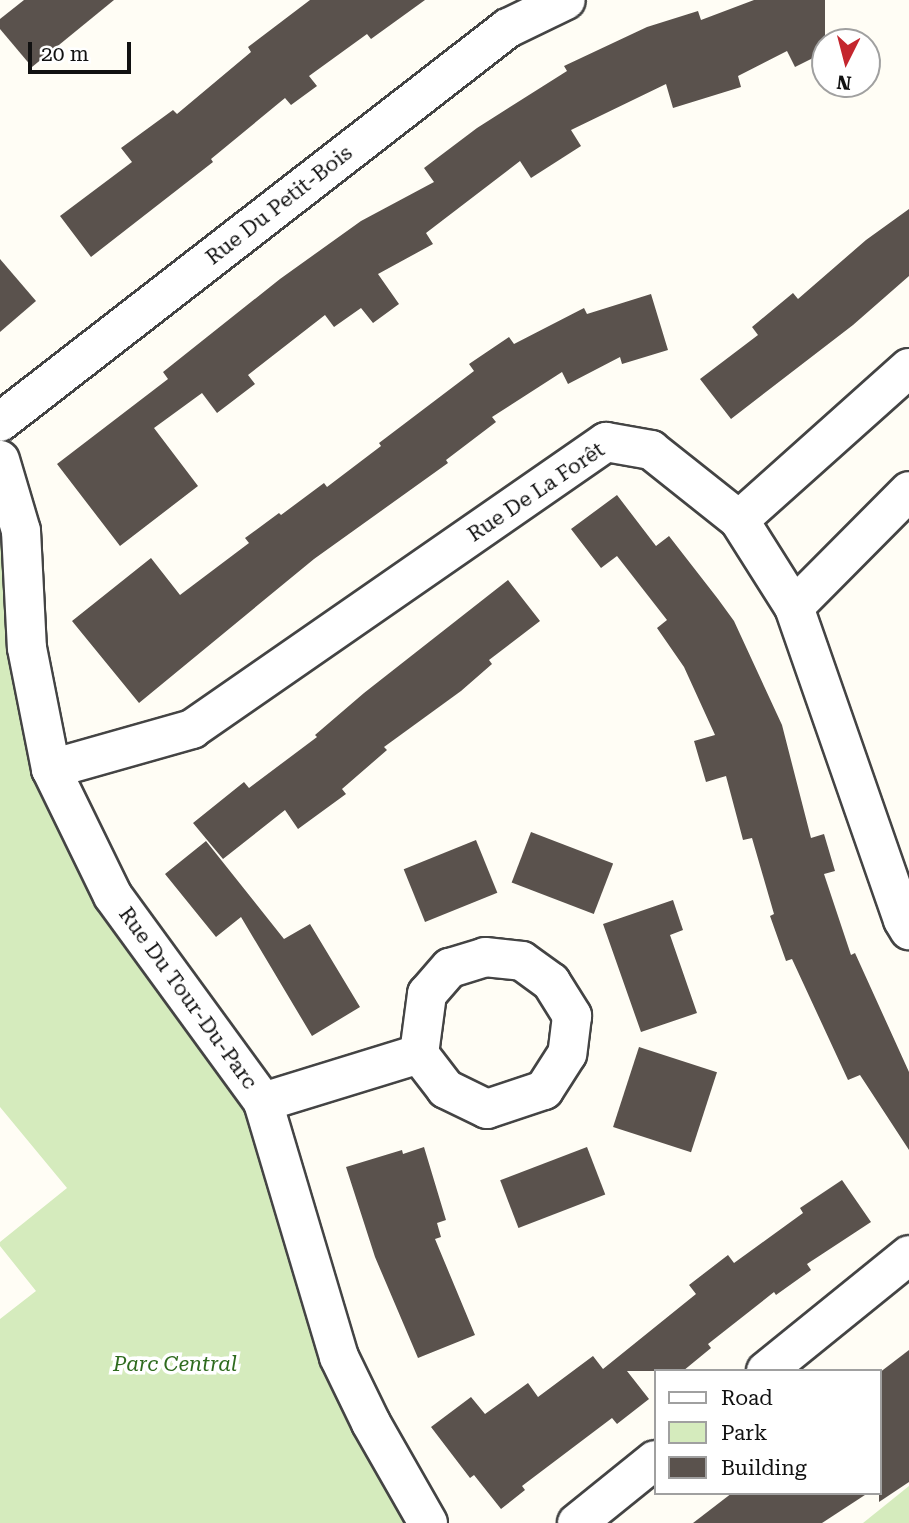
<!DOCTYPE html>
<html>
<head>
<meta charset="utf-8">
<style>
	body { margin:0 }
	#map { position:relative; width:909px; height:1523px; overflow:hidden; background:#fffdf5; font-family:"Roboto Serif",serif }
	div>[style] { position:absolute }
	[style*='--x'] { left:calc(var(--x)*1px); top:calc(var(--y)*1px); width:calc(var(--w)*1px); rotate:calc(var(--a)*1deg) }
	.green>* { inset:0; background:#d5ebbd }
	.building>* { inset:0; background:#5a524d; transform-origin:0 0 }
	.roads { filter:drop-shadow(2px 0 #444) drop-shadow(-2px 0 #444) drop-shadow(0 2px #444) drop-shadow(0 -2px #444) }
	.street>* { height:38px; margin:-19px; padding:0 19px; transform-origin:19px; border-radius:19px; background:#fff }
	span { translate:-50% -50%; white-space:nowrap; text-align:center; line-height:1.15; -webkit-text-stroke:7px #fff; paint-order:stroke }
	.street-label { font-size:21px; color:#111 }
	.park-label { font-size:21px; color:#2f6b1f; font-style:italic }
	.legend { position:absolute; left:654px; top:1369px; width:228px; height:126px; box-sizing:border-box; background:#fff; border:2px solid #a0a0a0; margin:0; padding:9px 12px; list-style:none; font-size:21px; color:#111 }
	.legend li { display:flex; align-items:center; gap:14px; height:35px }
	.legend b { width:35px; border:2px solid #a0a0a0 }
	.north { position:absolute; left:811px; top:28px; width:70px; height:70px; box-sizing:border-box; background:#fff; border:2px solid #a0a0a0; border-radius:50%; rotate:186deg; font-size:19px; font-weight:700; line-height:28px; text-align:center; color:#111 }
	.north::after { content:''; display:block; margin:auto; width:24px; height:32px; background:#c4262e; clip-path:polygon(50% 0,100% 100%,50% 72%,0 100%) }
	.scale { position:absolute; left:28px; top:42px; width:103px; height:32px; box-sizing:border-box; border:4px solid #111; border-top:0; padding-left:9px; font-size:21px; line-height:24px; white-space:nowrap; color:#111; -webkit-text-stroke:5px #fff; paint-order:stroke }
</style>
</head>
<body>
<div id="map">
	<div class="green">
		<i style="clip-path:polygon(0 460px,51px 770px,263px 1102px,339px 1357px,428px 1523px,0 1523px,0 1319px,36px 1291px,0 1246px,0 1242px,67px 1188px,0 1107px)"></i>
		<i style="clip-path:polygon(909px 1486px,909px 1523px,863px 1523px)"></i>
	</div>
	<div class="building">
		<i style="clip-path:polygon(24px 0,114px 0,32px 67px,0 29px,0 19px)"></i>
		<i style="clip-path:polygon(310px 0,425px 0,371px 39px,367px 34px,309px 76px,317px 86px,291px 105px,285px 98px,211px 159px,213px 162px,91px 257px,60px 216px,132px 162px,121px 148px,173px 110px,177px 114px,251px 52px,248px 47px)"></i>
		<i style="clip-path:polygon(754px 0,825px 0,825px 52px,795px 67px,787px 51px,738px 76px,741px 87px,673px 108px,666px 84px,571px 130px,581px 146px,531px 178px,520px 161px,426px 233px,433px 244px,378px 274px,399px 304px,373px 323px,361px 308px,334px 327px,325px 315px,248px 375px,255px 384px,217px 413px,202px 393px,154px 428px,198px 486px,120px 546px,57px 464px,168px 379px,163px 372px,280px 279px,361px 221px,434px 182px,424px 168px,477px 128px,567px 71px,564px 66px,647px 27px,698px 11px,701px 20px)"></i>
		<i style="clip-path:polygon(909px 209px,909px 276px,853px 325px,731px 419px,700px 379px,758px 335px,752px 327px,793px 293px,798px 299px,866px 240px)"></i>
		<i style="clip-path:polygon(0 259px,36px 301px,0 332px)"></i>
		<i style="clip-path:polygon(651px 294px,668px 350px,622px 364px,620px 357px,568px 384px,562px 372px,492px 417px,496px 422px,446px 460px,448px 463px,314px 559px,139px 703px,72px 621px,151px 558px,180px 595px,249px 543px,245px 538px,279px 513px,281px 515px,324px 483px,327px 487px,381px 446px,379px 443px,474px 371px,469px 364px,509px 337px,514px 344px,584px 308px,587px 314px)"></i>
		<i style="clip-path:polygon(617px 495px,656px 546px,669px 536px,718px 599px,734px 621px,782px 725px,811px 838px,824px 834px,835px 871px,824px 874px,851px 955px,855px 953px,909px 1072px,909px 1150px,860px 1075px,848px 1080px,792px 959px,786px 961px,770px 916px,774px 914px,752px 838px,743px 840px,726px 776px,706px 782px,694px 741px,715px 735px,684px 667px,657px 628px,667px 620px,617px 556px,601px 568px,571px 529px)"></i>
		<i style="clip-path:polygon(508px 580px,540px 621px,489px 660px,492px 664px,461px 691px,384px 747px,387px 750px,342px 789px,346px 794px,298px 829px,285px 810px,223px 859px,193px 823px,244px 782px,249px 788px,317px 737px,315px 735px,364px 693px)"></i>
		<i style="left:531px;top:832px;width:88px;height:54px;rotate:21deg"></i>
		<i style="left:476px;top:840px;width:57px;height:78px;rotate:68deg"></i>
		<i style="clip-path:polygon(206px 841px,284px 939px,310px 924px,360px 1007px,312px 1036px,241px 917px,216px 937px,165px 874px)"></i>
		<i style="clip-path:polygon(673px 900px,683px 930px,670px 935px,697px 1013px,641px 1032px,603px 924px)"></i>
		<i style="left:639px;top:1047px;width:82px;height:84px;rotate:18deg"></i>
		<i style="clip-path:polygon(424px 1147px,446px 1220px,437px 1223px,441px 1237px,435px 1239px,475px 1335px,418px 1358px,375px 1257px,346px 1167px,402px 1150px,403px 1154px)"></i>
		<i style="left:587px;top:1147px;width:51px;height:93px;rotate:69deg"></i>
		<i style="clip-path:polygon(842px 1180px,871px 1222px,807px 1264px,811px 1270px,776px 1295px,774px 1292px,708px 1344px,711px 1348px,683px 1371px,627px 1371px,649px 1399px,617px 1424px,612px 1418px,522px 1486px,525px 1490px,501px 1509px,474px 1475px,470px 1478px,431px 1427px,471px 1397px,485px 1414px,528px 1383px,538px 1397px,593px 1356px,603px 1369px,696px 1294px,689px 1285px,728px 1255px,734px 1263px,803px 1213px,800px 1208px)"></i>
		<i style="clip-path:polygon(909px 1350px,909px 1482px,879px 1502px,879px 1373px)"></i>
		<i style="clip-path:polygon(732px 1493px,868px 1493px,822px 1523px,693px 1523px)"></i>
	</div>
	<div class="roads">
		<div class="street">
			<i style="--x:0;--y:422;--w:643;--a:-37.8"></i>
			<i style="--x:508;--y:28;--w:64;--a:-25.8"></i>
			<i style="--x:0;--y:460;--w:74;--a:73.5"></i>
			<i style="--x:21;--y:531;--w:117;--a:87.1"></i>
			<i style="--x:27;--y:648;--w:123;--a:78.8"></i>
			<i style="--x:51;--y:769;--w:141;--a:64"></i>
			<i style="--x:113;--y:896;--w:255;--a:53.9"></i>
			<i style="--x:263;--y:1102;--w:266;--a:73.4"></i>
			<i style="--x:339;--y:1357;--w:73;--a:64.1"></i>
			<i style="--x:371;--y:1423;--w:115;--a:60.3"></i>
			<i style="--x:739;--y:520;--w:228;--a:-41.8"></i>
			<i style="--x:794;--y:607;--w:163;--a:-45.2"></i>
			<i style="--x:51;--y:769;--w:147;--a:-15.8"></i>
			<i style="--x:192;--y:729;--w:504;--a:-34.73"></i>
			<i style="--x:606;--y:442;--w:46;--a:10.1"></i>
			<i style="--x:651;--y:450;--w:112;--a:38.5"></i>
			<i style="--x:739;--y:520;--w:103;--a:57.7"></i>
			<i style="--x:794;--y:607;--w:331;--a:70.8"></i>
			<i style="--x:903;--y:920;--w:12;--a:59"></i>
			<i style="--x:485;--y:957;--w:37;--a:6"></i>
			<i style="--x:522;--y:961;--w:36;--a:36"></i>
			<i style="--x:551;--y:982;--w:40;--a:58"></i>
			<i style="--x:572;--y:1016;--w:38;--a:97"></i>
			<i style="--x:567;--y:1054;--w:43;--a:122.6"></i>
			<i style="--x:544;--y:1090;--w:60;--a:161.6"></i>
			<i style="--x:487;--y:1109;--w:46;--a:-154"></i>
			<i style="--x:446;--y:1089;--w:44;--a:-127.6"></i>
			<i style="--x:419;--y:1054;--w:61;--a:-82.4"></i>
			<i style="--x:427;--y:994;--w:35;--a:-49"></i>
			<i style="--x:450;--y:968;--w:37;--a:-17"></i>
			<i style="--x:263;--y:1102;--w:163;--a:-17.1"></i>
			<i style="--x:766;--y:1371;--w:184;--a:-39"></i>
			<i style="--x:577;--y:1523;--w:100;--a:-38.9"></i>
		</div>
	</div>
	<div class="street-label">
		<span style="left:279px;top:205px;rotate:-38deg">Rue Du Petit-Bois</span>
		<span style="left:536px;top:492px;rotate:-34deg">Rue De La Forêt</span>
		<span style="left:188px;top:998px;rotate:54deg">Rue Du Tour-Du-Parc</span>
	</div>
	<div class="park-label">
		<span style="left:175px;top:1364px">Parc Central</span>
	</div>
	<ul class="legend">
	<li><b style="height:9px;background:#fff"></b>Road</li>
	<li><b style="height:19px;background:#d5ebbd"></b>Park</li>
	<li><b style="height:19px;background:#5a524d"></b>Building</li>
	</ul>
	<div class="north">N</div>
	<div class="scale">20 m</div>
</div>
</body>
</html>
